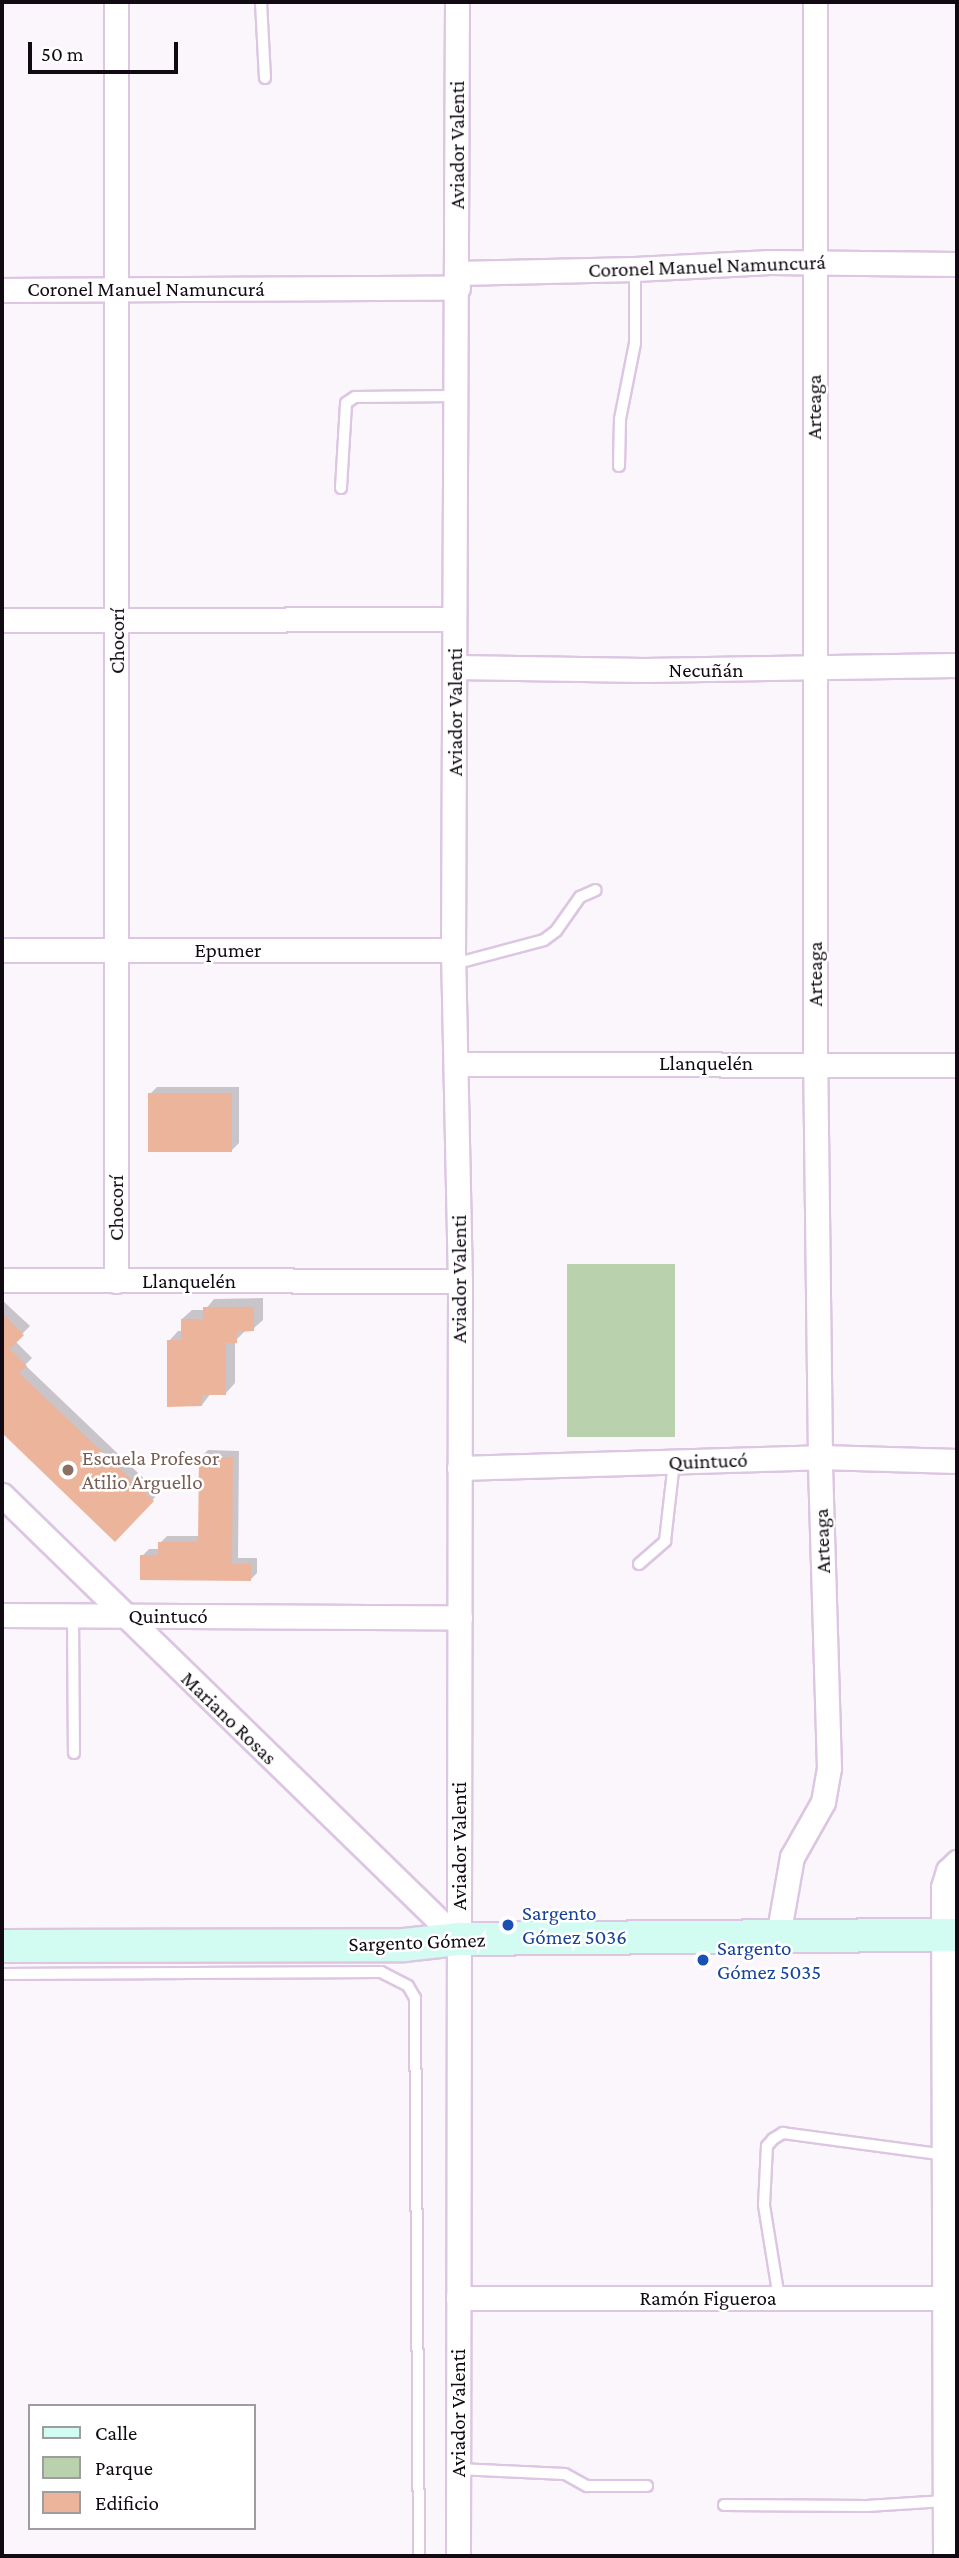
<!DOCTYPE html>
<html>
<head>
<meta charset="utf-8">
<style>
	body { margin:0 }
	#map { position:relative; width:959px; height:2558px; overflow:hidden; background:#fbf6fc; font-family:"Crimson Pro",serif }
	div>[style] { position:absolute }
	[style*='--x'] { left:calc(var(--x)*1px); top:calc(var(--y)*1px); width:calc(var(--w)*1px); rotate:calc(var(--a)*1deg) }
	.green>* { inset:0; background:#b9d1ac; transform-origin:0 0 }
	.shadow>* { inset:0; background:#0003 }
	.building>* { inset:0; background:#ecb59b; transform-origin:0 0 }
	.roads { filter:drop-shadow(2px 0 #dcc6e2) drop-shadow(-2px 0 #dcc6e2) drop-shadow(0 2px #dcc6e2) drop-shadow(0 -2px #dcc6e2) }
	.service>* { height:10px; margin:-5px; padding:0 5px; transform-origin:5px; border-radius:5px; background:#fff }
	.minor>* { height:23px; margin:-11.5px; padding:0 11.5px; transform-origin:11.5px; border-radius:11.5px; background:#fff }
	.secondary>* { height:32px; margin:-16px; padding:0 16px; transform-origin:16px; border-radius:16px; background:#d2fbf2 }
	.dots>* { width:19px; height:19px; translate:-50% -50%; box-sizing:border-box; border:4px solid #fff; border-radius:50% }
	span { translate:-50% -50%; white-space:nowrap; text-align:center; line-height:1.15; -webkit-text-stroke:5px #fff; paint-order:stroke }
	.street-label { font-size:21px; color:#110a13 }
	.education-label { font-size:21px; color:#785e54 }
	.left { translate:0 -50%; text-align:left }
	.transit-label { font-size:21px; color:#164399 }
	.frame { position:absolute; inset:0; border:4px solid #110a13; pointer-events:none }
	.legend { position:absolute; left:28px; top:2404px; width:228px; height:126px; box-sizing:border-box; background:#fff; border:2px solid #a09da1; margin:0; padding:9px 12px; list-style:none; font-size:21px; color:#110a13 }
	.legend li { display:flex; align-items:center; gap:14px; height:35px }
	.legend b { width:35px; border:2px solid #a09da1 }
	.scale { position:absolute; left:28px; top:42px; width:150px; height:32px; box-sizing:border-box; border:4px solid #110a13; border-top:0; padding-left:9px; font-size:21px; line-height:24px; white-space:nowrap; color:#110a13; -webkit-text-stroke:5px #fff; paint-order:stroke }
</style>
</head>
<body>
<div id="map">
	<div class="green">
		<i style="left:567px;top:1264px;width:108px;height:173px"></i>
	</div>
	<div class="shadow">
		<i style="clip-path:polygon(157px 1087px,239px 1087px,239px 1143px,232px 1150px,150px 1094px)"></i>
		<i style="clip-path:polygon(263px 1298px,263px 1320px,253px 1329px,246px 1330px,235px 1341px,235px 1383px,226px 1393px,211px 1393px,202px 1405px,169px 1341px,178px 1331px,182px 1331px,182px 1319px,192px 1310px,205px 1310px,214px 1299px)"></i>
		<i style="clip-path:polygon(2px 1300px,30px 1326px,15px 1341px,32px 1358px,25px 1365px,159px 1493px,115px 1539px,2px 1431px)"></i>
		<i style="clip-path:polygon(208px 1450px,239px 1451px,238px 1558px,257px 1558px,257px 1573px,250px 1580px,142px 1556px,149px 1549px,160px 1549px,160px 1543px,167px 1536px,200px 1536px,201px 1457px)"></i>
	</div>
	<div class="building">
		<i style="left:148px;top:1093px;width:84px;height:59px"></i>
		<i style="clip-path:polygon(203px 1307px,254px 1307px,254px 1331px,237px 1332px,237px 1343px,226px 1343px,226px 1395px,202px 1395px,202px 1406px,167px 1407px,167px 1340px,181px 1340px,181px 1319px,203px 1319px)"></i>
		<i style="clip-path:polygon(2px 1313px,24px 1335px,10px 1349px,27px 1366px,19px 1373px,154px 1501px,115px 1542px,2px 1433px)"></i>
		<i style="clip-path:polygon(199px 1457px,233px 1457px,232px 1564px,251px 1564px,251px 1581px,140px 1580px,140px 1555px,158px 1555px,158px 1542px,198px 1542px)"></i>
	</div>
	<div class="roads">
		<div class="service">
			<i style="--x:261;--y:2;--w:76;--a:87"></i>
			<i style="--x:619;--y:466;--w:47;--a:-88.8"></i>
			<i style="--x:620;--y:419;--w:77;--a:-78.8"></i>
			<i style="--x:635;--y:343;--w:74;--a:-90"></i>
			<i style="--x:341;--y:488;--w:85;--a:-86.6"></i>
			<i style="--x:346;--y:403;--w:11;--a:-34"></i>
			<i style="--x:355;--y:397;--w:101;--a:-0.6"></i>
			<i style="--x:454;--y:964;--w:93;--a:-14.9"></i>
			<i style="--x:544;--y:940;--w:15;--a:-37"></i>
			<i style="--x:556;--y:931;--w:42;--a:-54.8"></i>
			<i style="--x:580;--y:897;--w:17;--a:-24"></i>
			<i style="--x:639;--y:1564;--w:35;--a:-41"></i>
			<i style="--x:665;--y:1541;--w:80;--a:-83.5"></i>
			<i style="--x:73;--y:1616;--w:137;--a:89.6"></i>
			<i style="--x:2;--y:1974;--w:379;--a:-0.3"></i>
			<i style="--x:381;--y:1972;--w:30;--a:27"></i>
			<i style="--x:408;--y:1986;--w:14;--a:60"></i>
			<i style="--x:415;--y:1998;--w:558;--a:89.59"></i>
			<i style="--x:779;--y:2298;--w:94;--a:-99.2"></i>
			<i style="--x:764;--y:2205;--w:59;--a:-87.1"></i>
			<i style="--x:767;--y:2146;--w:9;--a:-49"></i>
			<i style="--x:773;--y:2139;--w:12;--a:-31"></i>
			<i style="--x:783;--y:2133;--w:163;--a:7.7"></i>
			<i style="--x:458;--y:2469;--w:107;--a:2.7"></i>
			<i style="--x:565;--y:2474;--w:25;--a:29"></i>
			<i style="--x:587;--y:2486;--w:60;--a:0"></i>
			<i style="--x:724;--y:2505;--w:143;--a:0.4"></i>
			<i style="--x:867;--y:2506;--w:78;--a:-3.7"></i>
		</div>
		<div class="minor">
			<i style="--x:457;--y:2;--w:948;--a:90.24"></i>
			<i style="--x:453;--y:950;--w:331;--a:88.8"></i>
			<i style="--x:460;--y:1281;--w:1275;--a:90.09"></i>
			<i style="--x:457;--y:273;--w:178;--a:-1.3"></i>
			<i style="--x:635;--y:269;--w:135;--a:-3"></i>
			<i style="--x:770;--y:262;--w:187;--a:0.6"></i>
			<i style="--x:2;--y:290;--w:456;--a:-0.3"></i>
			<i style="--x:2;--y:620;--w:452;--a:-0.1"></i>
			<i style="--x:455;--y:667;--w:189;--a:0.9"></i>
			<i style="--x:644;--y:670;--w:313;--a:-0.9"></i>
			<i style="--x:2;--y:950;--w:451;--a:0"></i>
			<i style="--x:456;--y:1064;--w:501;--a:0.11"></i>
			<i style="--x:2;--y:1280;--w:458;--a:0.1"></i>
			<i style="--x:116;--y:1281;--w:1279;--a:-90"></i>
			<i style="--x:459;--y:1468;--w:361;--a:-1.7"></i>
			<i style="--x:820;--y:1457;--w:137;--a:1.7"></i>
			<i style="--x:2;--y:1495;--w:636;--a:44.24"></i>
			<i style="--x:2;--y:1615;--w:458;--a:0.3"></i>
			<i style="--x:778;--y:1936;--w:80;--a:-80"></i>
			<i style="--x:792;--y:1857;--w:63;--a:-60.6"></i>
			<i style="--x:823;--y:1802;--w:35;--a:-80"></i>
			<i style="--x:829;--y:1768;--w:311;--a:-91.7"></i>
			<i style="--x:820;--y:1457;--w:394;--a:-90.7"></i>
			<i style="--x:815;--y:1063;--w:1061;--a:-90"></i>
			<i style="--x:458;--y:2298;--w:499;--a:0"></i>
			<i style="--x:945;--y:2556;--w:669;--a:-90.17"></i>
			<i style="--x:943;--y:1887;--w:17;--a:-73"></i>
			<i style="--x:948;--y:1871;--w:13;--a:-45"></i>
		</div>
		<div class="secondary">
			<i style="--x:2;--y:1946;--w:402;--a:-0.1"></i>
			<i style="--x:404;--y:1945;--w:54;--a:-6.3"></i>
			<i style="--x:458;--y:1939;--w:499;--a:-0.5"></i>
		</div>
	</div>
	<div class="dots">
		<i style="left:68px;top:1470px;background:#8d6e63"></i>
		<i style="left:508px;top:1925px;background:#1a4fb4"></i>
		<i style="left:703px;top:1960px;background:#1a4fb4"></i>
	</div>
	<div class="street-label">
		<span style="left:457px;top:145px;rotate:-90deg">Aviador Valenti</span>
		<span style="left:707px;top:266px;rotate:-2deg">Coronel Manuel Namuncurá</span>
		<span style="left:146px;top:289px">Coronel Manuel Namuncurá</span>
		<span style="left:814px;top:407px;rotate:-90deg">Arteaga</span>
		<span style="left:117px;top:641px;rotate:-90deg">Chocorí</span>
		<span style="left:706px;top:670px">Necuñán</span>
		<span style="left:455px;top:712px;rotate:-90deg">Aviador Valenti</span>
		<span style="left:228px;top:950px">Epumer</span>
		<span style="left:815px;top:974px;rotate:-90deg">Arteaga</span>
		<span style="left:706px;top:1063px">Llanquelén</span>
		<span style="left:116px;top:1208px;rotate:-90deg">Chocorí</span>
		<span style="left:459px;top:1279px;rotate:-90deg">Aviador Valenti</span>
		<span style="left:189px;top:1281px">Llanquelén</span>
		<span style="left:708px;top:1461px;rotate:-2deg">Quintucó</span>
		<span style="left:822px;top:1541px;rotate:-92deg">Arteaga</span>
		<span style="left:168px;top:1616px">Quintucó</span>
		<span style="left:229px;top:1718px;rotate:44deg">Mariano Rosas</span>
		<span style="left:459px;top:1846px;rotate:-90deg">Aviador Valenti</span>
		<span style="left:417px;top:1942px;rotate:-2deg">Sargento Gómez</span>
		<span style="left:708px;top:2298px">Ramón Figueroa</span>
		<span style="left:458px;top:2413px;rotate:-90deg">Aviador Valenti</span>
	</div>
	<div class="education-label">
		<span class="left" style="left:82px;top:1470px">Escuela Profesor<br>Atilio Arguello</span>
	</div>
	<div class="transit-label">
		<span class="left" style="left:522px;top:1925px">Sargento<br>Gómez 5036</span>
		<span class="left" style="left:717px;top:1960px">Sargento<br>Gómez 5035</span>
	</div>
	<div class="frame"></div>
	<ul class="legend">
	<li><b style="height:9px;background:#d2fbf2"></b>Calle</li>
	<li><b style="height:19px;background:#b9d1ac"></b>Parque</li>
	<li><b style="height:19px;background:#ecb59b"></b>Edificio</li>
	</ul>
	<div class="scale">50 m</div>
</div>
</body>
</html>
